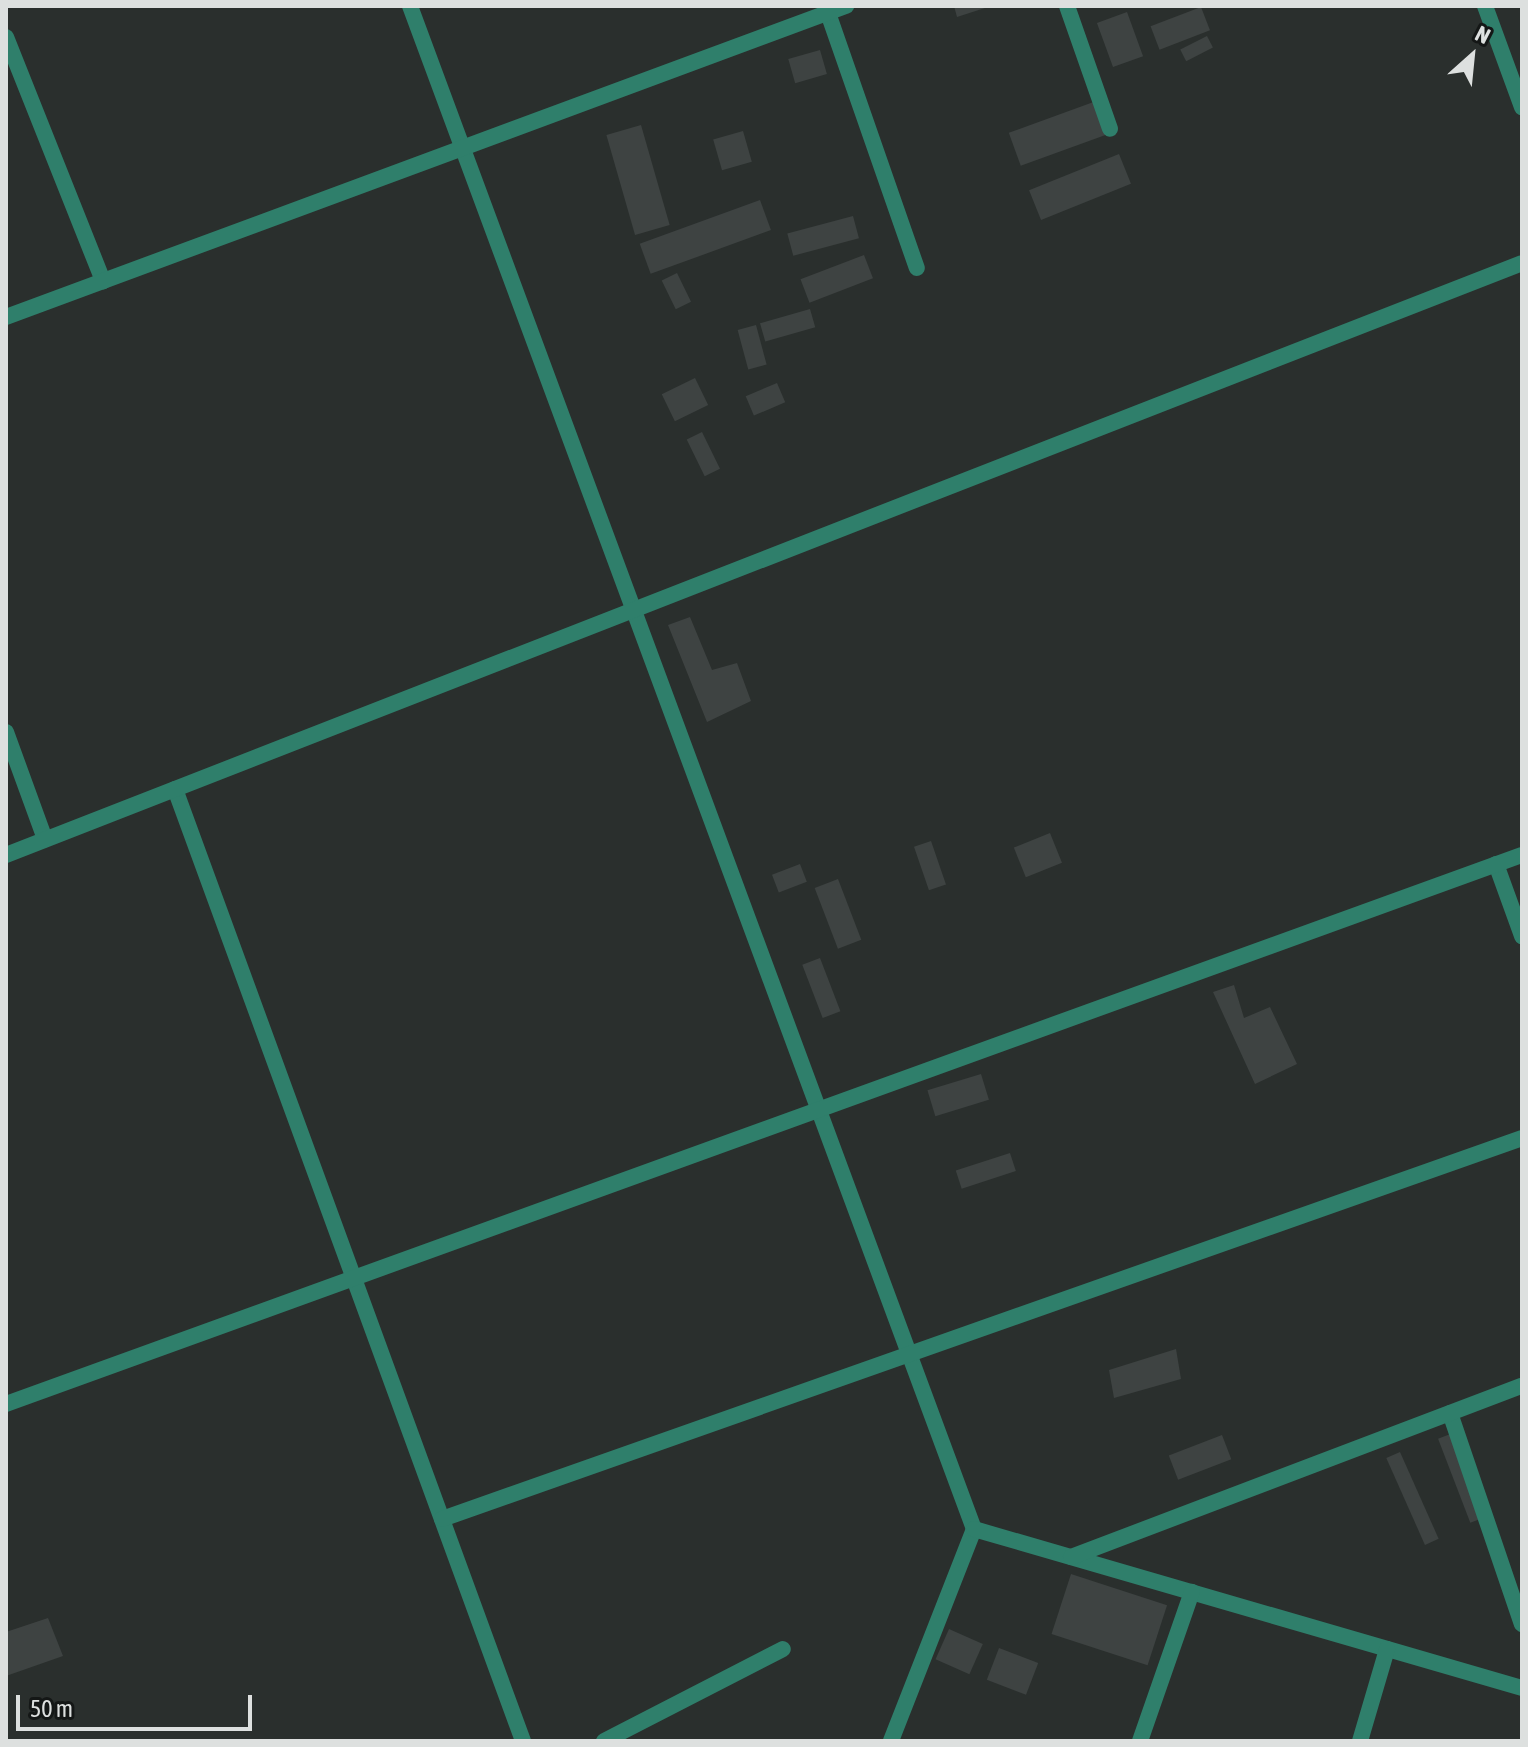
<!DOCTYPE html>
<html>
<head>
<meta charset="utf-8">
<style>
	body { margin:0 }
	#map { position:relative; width:1528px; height:1747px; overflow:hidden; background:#2a2f2d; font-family:"Asap Condensed",sans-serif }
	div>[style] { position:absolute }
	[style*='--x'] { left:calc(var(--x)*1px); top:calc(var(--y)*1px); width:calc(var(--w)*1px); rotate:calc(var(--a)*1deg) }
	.building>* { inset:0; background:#3e4342; transform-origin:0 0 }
	.street>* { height:16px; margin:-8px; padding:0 8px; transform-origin:8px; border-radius:8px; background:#2f7f6b }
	span { translate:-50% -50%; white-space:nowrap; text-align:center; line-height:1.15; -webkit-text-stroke:8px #141716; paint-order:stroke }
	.frame { position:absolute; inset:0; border:8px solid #dde0df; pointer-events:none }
	.north { position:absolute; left:1432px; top:16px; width:80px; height:80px; -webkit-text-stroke:6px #141716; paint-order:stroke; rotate:27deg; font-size:22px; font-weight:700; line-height:32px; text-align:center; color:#dde0df }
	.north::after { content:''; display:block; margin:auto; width:28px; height:36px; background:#dde0df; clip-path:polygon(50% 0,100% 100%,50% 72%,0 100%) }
	.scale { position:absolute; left:16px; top:1695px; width:236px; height:36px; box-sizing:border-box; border:4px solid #dde0df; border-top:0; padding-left:10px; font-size:24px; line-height:28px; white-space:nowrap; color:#dde0df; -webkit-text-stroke:6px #141716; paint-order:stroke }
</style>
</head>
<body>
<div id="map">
	<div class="building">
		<i style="clip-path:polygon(954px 6px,987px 6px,988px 7px,957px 17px)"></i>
		<i style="left:1201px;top:7px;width:25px;height:54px;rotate:69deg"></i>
		<i style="left:1127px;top:12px;width:47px;height:32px;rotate:70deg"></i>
		<i style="left:1207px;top:36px;width:13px;height:30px;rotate:63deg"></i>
		<i style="left:820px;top:50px;width:25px;height:33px;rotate:74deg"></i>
		<i style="left:1099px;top:100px;width:35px;height:96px;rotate:70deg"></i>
		<i style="left:641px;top:125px;width:104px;height:36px;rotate:74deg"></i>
		<i style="left:743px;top:131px;width:32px;height:31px;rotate:74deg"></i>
		<i style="left:1119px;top:154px;width:32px;height:97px;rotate:68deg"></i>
		<i style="left:760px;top:200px;width:32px;height:128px;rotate:70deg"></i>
		<i style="left:853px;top:216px;width:23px;height:68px;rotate:75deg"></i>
		<i style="left:864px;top:255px;width:25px;height:68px;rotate:69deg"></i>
		<i style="left:677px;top:273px;width:32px;height:17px;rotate:64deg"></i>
		<i style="left:810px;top:309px;width:19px;height:52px;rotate:74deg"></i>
		<i style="left:756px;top:325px;width:41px;height:19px;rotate:75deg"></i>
		<i style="left:695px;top:378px;width:30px;height:37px;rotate:64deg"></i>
		<i style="left:777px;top:383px;width:21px;height:34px;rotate:67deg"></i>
		<i style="left:702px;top:432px;width:41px;height:17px;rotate:64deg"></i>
		<i style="clip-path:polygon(690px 617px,712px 670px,737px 663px,751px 701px,707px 722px,668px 625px)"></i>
		<i style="left:1050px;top:833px;width:32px;height:39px;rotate:68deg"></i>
		<i style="left:931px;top:841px;width:46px;height:18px;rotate:71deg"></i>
		<i style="left:800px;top:864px;width:19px;height:30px;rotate:69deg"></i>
		<i style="left:838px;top:879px;width:65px;height:25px;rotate:69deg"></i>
		<i style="left:820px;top:958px;width:57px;height:19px;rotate:69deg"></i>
		<i style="clip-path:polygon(1234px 985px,1244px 1018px,1270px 1007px,1297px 1064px,1255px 1084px,1213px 992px)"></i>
		<i style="left:981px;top:1074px;width:27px;height:56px;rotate:73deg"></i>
		<i style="left:1010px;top:1153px;width:19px;height:57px;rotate:72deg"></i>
		<i style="clip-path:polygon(1176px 1349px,1181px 1379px,1114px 1398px,1109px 1370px)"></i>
		<i style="left:1453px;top:1433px;width:90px;height:16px;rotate:69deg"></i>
		<i style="left:1222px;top:1435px;width:26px;height:57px;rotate:69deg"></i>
		<i style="left:1400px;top:1452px;width:95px;height:15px;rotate:66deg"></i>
		<i style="left:1071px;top:1574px;width:101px;height:63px;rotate:18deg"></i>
		<i style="clip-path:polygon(48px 1618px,63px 1656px,6px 1676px,6px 1632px)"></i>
		<i style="left:949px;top:1629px;width:37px;height:33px;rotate:24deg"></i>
		<i style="left:999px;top:1648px;width:42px;height:34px;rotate:21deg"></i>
	</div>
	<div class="street">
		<i style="--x:410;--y:6;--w:1624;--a:69.68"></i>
		<i style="--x:974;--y:1529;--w:228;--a:111.4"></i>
		<i style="--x:1067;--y:6;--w:130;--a:70.7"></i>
		<i style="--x:1485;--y:6;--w:108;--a:69.9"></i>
		<i style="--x:828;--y:13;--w:270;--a:70.8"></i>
		<i style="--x:6;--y:37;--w:263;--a:68.3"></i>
		<i style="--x:6;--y:317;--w:896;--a:-20.32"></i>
		<i style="--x:6;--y:732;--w:114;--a:70"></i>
		<i style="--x:175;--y:789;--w:1014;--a:69.92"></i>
		<i style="--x:6;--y:855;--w:1627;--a:-21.33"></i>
		<i style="--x:1496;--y:864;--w:77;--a:70.1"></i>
		<i style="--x:6;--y:1404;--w:1612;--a:-19.91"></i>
		<i style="--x:1450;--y:1413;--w:223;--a:71.2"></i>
		<i style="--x:442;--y:1519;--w:1145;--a:-19.43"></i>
		<i style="--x:974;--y:1529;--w:571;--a:16.18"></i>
		<i style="--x:1071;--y:1557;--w:482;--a:-20.8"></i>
		<i style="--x:604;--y:1741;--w:201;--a:-27.2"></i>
		<i style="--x:1140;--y:1741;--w:158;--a:-70.8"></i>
		<i style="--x:1360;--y:1741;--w:96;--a:-73.6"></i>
	</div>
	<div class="frame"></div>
	<div class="north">N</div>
	<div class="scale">50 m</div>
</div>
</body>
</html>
